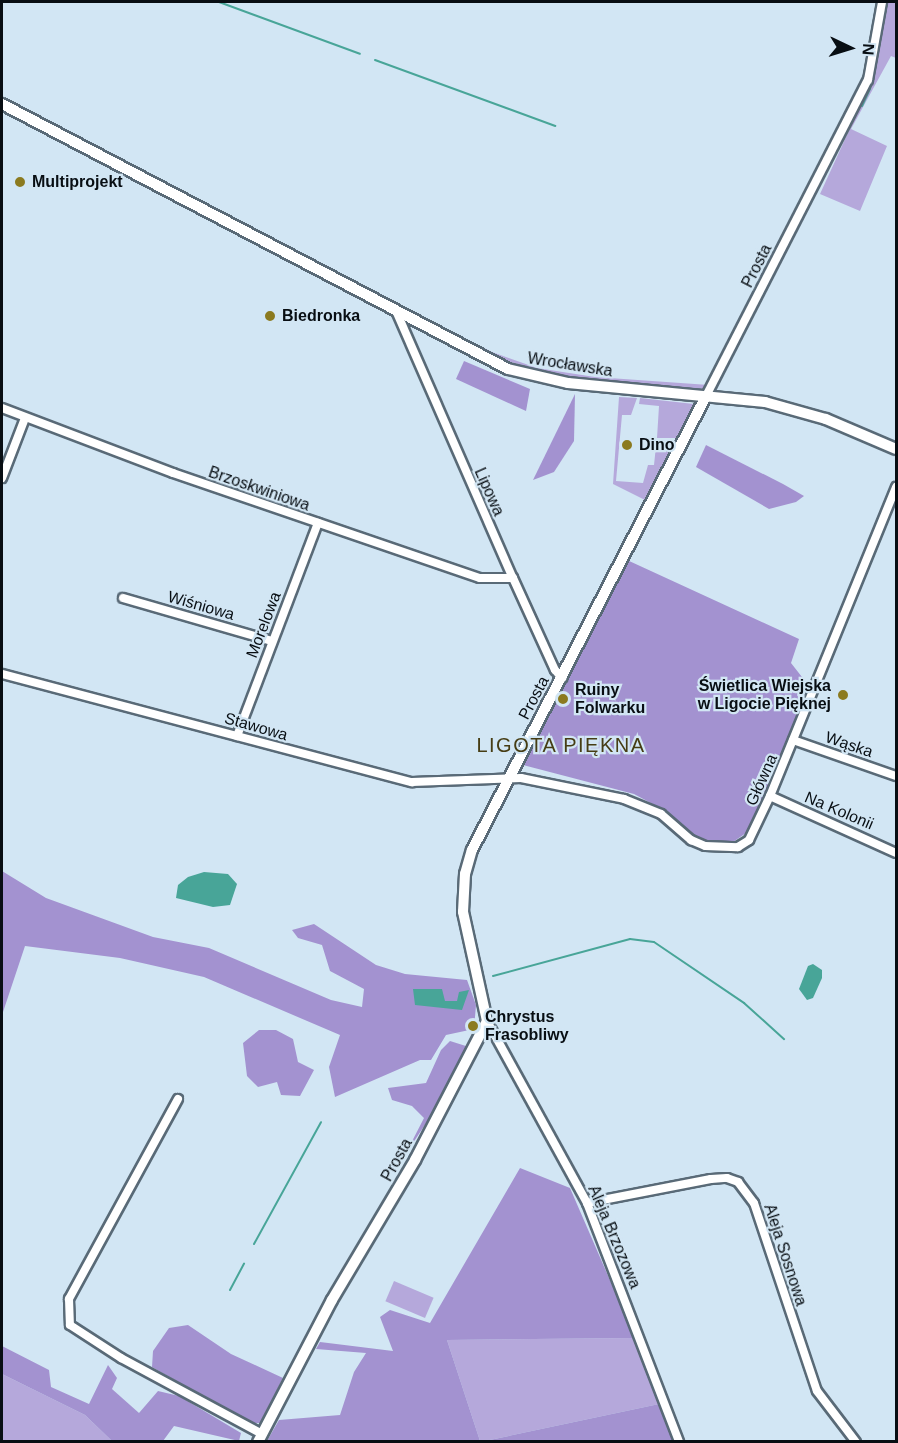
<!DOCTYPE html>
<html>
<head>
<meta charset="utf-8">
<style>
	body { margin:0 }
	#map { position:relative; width:898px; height:1443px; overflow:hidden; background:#d2e6f4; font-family:Helvetica,sans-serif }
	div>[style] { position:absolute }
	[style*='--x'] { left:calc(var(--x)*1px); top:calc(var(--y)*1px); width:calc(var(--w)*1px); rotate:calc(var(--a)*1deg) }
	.green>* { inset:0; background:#b5a8db; transform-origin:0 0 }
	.forest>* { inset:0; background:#a392d0 }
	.water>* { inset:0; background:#48a598 }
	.stream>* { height:2px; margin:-1px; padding:0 1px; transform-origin:1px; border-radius:1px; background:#48a598 }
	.roads { filter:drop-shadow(2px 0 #596a77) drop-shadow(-2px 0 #596a77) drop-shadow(0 2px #596a77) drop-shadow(0 -2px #596a77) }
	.street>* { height:8px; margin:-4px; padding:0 4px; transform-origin:4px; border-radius:4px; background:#fff }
	.secondary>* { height:10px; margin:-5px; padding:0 5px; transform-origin:5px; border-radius:5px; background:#fff }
	.dots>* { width:16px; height:16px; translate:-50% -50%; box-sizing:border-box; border:3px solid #d2e6f4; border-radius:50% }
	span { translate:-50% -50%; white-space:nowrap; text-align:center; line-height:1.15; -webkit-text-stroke:4.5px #d2e6f4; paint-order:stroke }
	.poi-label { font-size:16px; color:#080e13; font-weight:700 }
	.left { translate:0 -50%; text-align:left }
	.right { translate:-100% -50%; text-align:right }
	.street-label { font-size:16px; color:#080e13 }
	.quarter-label { font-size:20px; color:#463d14; letter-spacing:1.5px }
	.frame { position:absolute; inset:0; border:3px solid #080e13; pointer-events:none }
	.north { position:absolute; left:820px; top:18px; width:60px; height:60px; -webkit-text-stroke:4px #d2e6f4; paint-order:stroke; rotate:94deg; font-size:16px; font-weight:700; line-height:24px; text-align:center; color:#080e13 }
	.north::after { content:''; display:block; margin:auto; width:21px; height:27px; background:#080e13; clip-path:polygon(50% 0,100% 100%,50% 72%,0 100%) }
</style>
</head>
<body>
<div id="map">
	<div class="green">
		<i style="clip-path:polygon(885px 2px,896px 2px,896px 58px,891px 56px,851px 129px,887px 146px,860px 211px,820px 194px,868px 89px)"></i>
		<i style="clip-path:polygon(431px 321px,492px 352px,537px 368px,595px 377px,709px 385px,702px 390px,567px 378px,497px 358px,429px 324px)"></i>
		<i style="clip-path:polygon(619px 397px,637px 398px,631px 415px,622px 415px,616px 481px,643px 483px,648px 465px,654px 465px,656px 446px,665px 447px,671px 454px,647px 501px,613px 484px)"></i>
		<i style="clip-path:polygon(640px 398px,694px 404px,678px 438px,657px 438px,659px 406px,639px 404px)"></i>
		<i style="left:394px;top:1281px;width:43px;height:22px;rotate:23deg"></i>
		<i style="clip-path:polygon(635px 1338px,659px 1404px,485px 1441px,480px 1441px,447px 1340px)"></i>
		<i style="clip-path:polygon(2px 1374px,85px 1415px,112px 1441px,2px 1441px)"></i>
	</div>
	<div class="forest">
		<i style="clip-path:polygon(464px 361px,530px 389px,526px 411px,456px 379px)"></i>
		<i style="clip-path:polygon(575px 394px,574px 441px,554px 472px,533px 480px)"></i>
		<i style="clip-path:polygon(706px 445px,783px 484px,804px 496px,796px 502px,769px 509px,696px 467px)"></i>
		<i style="clip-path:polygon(627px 560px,799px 639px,791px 663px,809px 686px,749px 831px,730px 844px,699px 841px,660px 808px,634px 794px,523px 765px)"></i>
		<i style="clip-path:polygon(2px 871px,46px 898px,153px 937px,209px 948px,331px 1000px,362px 1007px,364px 989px,330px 971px,322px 945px,298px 938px,292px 930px,314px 924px,376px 965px,405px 974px,467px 980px,476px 1005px,474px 1029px,446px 1035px,431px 1060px,420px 1060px,335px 1097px,329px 1067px,340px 1035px,204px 977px,120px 958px,25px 946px,2px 1015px)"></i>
		<i style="clip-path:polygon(259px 1030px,276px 1030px,293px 1039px,298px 1062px,314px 1070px,300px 1096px,281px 1095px,277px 1082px,258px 1087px,247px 1076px,243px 1043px)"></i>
		<i style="clip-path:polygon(450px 1041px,469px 1047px,440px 1102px,405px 1155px,424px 1118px,412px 1106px,392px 1100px,388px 1088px,426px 1083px,441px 1050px)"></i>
		<i style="clip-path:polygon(520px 1168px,570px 1188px,635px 1338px,447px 1340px,480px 1441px,267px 1441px,279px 1420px,340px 1415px,354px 1372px,366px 1353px,316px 1349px,320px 1342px,393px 1351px,380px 1317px,390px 1310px,430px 1323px)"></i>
		<i style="clip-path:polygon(188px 1325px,231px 1354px,283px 1378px,260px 1423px,250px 1423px,152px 1367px,153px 1351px,169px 1328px)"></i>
		<i style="clip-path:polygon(2px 1346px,49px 1370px,51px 1387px,89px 1404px,108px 1365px,117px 1378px,112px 1389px,139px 1413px,158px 1391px,179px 1396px,241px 1433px,239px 1441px,174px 1426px,163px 1441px,112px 1441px,85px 1415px,2px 1374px)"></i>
		<i style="clip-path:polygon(659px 1404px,674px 1441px,485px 1441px)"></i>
	</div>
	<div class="water">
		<i style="clip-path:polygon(204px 872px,228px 874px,237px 884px,230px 905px,213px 907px,176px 898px,178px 885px,188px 877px)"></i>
		<i style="clip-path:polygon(813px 964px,822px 970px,822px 978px,813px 998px,807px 1000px,799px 989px,808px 966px)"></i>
		<i style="clip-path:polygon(413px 989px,442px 989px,445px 1001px,457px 1001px,459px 992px,469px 990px,462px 1010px,415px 1005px)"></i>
	</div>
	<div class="stream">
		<i style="--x:219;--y:2;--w:150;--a:20.2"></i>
		<i style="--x:375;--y:60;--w:192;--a:20.1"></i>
		<i style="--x:862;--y:106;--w:19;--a:-65"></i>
		<i style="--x:870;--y:89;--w:89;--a:-78.9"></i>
		<i style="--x:493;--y:976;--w:142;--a:-15.1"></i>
		<i style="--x:630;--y:939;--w:24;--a:7"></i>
		<i style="--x:654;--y:942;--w:109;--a:34.1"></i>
		<i style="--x:744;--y:1003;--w:54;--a:42"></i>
		<i style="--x:254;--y:1244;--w:139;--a:-61.2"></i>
		<i style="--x:230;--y:1290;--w:30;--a:-62"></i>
	</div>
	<div class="roads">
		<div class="street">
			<i style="--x:397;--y:313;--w:289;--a:66.4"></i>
			<i style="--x:513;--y:578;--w:101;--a:65.5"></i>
			<i style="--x:555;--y:670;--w:11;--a:49"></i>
			<i style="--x:706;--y:396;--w:355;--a:-62.9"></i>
			<i style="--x:868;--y:80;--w:79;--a:-79.8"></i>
			<i style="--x:2;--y:408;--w:183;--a:20.8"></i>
			<i style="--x:173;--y:473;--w:324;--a:18.9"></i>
			<i style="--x:480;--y:578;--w:33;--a:0"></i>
			<i style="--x:2;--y:478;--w:64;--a:-69"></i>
			<i style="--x:123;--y:598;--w:155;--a:16.1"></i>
			<i style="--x:2;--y:674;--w:424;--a:14.8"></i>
			<i style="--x:412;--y:782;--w:109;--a:-2.1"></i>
			<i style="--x:521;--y:778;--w:105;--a:11.5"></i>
			<i style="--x:624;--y:799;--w:40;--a:22"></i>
			<i style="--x:661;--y:814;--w:40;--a:41"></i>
			<i style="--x:691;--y:840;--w:15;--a:23"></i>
			<i style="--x:705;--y:846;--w:33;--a:2"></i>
			<i style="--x:738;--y:847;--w:13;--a:-32"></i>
			<i style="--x:749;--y:840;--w:49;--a:-64.5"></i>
			<i style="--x:770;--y:796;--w:334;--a:-67.8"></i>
			<i style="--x:237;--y:736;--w:228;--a:-69.2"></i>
			<i style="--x:793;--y:740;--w:109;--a:19.3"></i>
			<i style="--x:770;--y:796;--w:138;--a:24.3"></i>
			<i style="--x:487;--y:1021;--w:208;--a:61.2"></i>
			<i style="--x:587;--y:1203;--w:256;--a:68.9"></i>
			<i style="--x:178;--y:1099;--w:228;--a:118.6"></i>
			<i style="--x:69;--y:1299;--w:26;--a:88"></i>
			<i style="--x:70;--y:1325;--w:61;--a:32.9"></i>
			<i style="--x:121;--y:1358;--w:160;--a:28.3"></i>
			<i style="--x:587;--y:1203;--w:126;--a:-11"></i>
			<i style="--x:711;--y:1179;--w:16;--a:-4"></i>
			<i style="--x:727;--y:1178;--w:12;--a:20"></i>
			<i style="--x:738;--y:1182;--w:26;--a:53"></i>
			<i style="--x:754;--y:1203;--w:198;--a:71.5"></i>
			<i style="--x:817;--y:1391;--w:64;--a:52.6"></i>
		</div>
		<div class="secondary">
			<i style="--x:2;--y:104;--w:571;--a:27.64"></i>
			<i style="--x:508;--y:369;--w:62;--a:13.1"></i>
			<i style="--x:568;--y:383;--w:198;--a:5.5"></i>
			<i style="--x:765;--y:402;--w:63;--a:15.6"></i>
			<i style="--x:826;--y:419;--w:76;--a:23.2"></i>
			<i style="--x:258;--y:1442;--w:160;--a:-62.5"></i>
			<i style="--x:332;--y:1300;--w:163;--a:-59.3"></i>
			<i style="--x:415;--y:1160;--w:157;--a:-62.6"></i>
			<i style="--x:487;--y:1021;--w:112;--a:-102.4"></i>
			<i style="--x:463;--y:912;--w:38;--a:-87"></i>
			<i style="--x:465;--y:874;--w:25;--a:-74"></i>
			<i style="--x:472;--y:850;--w:511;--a:-62.73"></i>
		</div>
	</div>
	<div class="dots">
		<i style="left:20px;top:182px;background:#8b7a1f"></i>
		<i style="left:270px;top:316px;background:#8b7a1f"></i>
		<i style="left:627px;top:445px;background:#8b7a1f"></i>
		<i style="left:843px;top:695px;background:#8b7a1f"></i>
		<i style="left:563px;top:699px;background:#8b7a1f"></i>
		<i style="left:473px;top:1026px;background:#8b7a1f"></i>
	</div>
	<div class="poi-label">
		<span class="left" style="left:32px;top:182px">Multiprojekt</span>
		<span class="left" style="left:282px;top:316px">Biedronka</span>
		<span class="left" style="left:639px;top:445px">Dino</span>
		<span class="right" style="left:831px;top:695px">Świetlica Wiejska<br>w Ligocie Pięknej</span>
		<span class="left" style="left:575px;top:699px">Ruiny<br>Folwarku</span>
		<span class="left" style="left:485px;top:1026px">Chrystus<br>Frasobliwy</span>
	</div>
	<div class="street-label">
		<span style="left:757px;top:266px;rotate:-63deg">Prosta</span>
		<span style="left:570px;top:365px;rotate:9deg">Wrocławska</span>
		<span style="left:259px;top:489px;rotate:19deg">Brzoskwiniowa</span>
		<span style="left:489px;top:492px;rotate:66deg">Lipowa</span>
		<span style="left:201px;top:606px;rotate:16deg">Wiśniowa</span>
		<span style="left:264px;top:625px;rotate:-69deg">Morelowa</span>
		<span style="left:534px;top:698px;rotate:-62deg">Prosta</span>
		<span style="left:256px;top:727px;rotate:16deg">Stawowa</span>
		<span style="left:849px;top:745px;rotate:19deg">Wąska</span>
		<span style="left:762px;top:780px;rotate:-66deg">Główna</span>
		<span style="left:839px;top:811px;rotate:23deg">Na Kolonii</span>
		<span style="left:397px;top:1160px;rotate:-61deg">Prosta</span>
		<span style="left:614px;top:1237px;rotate:67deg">Aleja Brzozowa</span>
		<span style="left:785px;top:1255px;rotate:72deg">Aleja Sosnowa</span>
	</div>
	<div class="quarter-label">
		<span style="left:561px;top:745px">LIGOTA PIĘKNA</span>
	</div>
	<div class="frame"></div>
	<div class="north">N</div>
</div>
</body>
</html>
